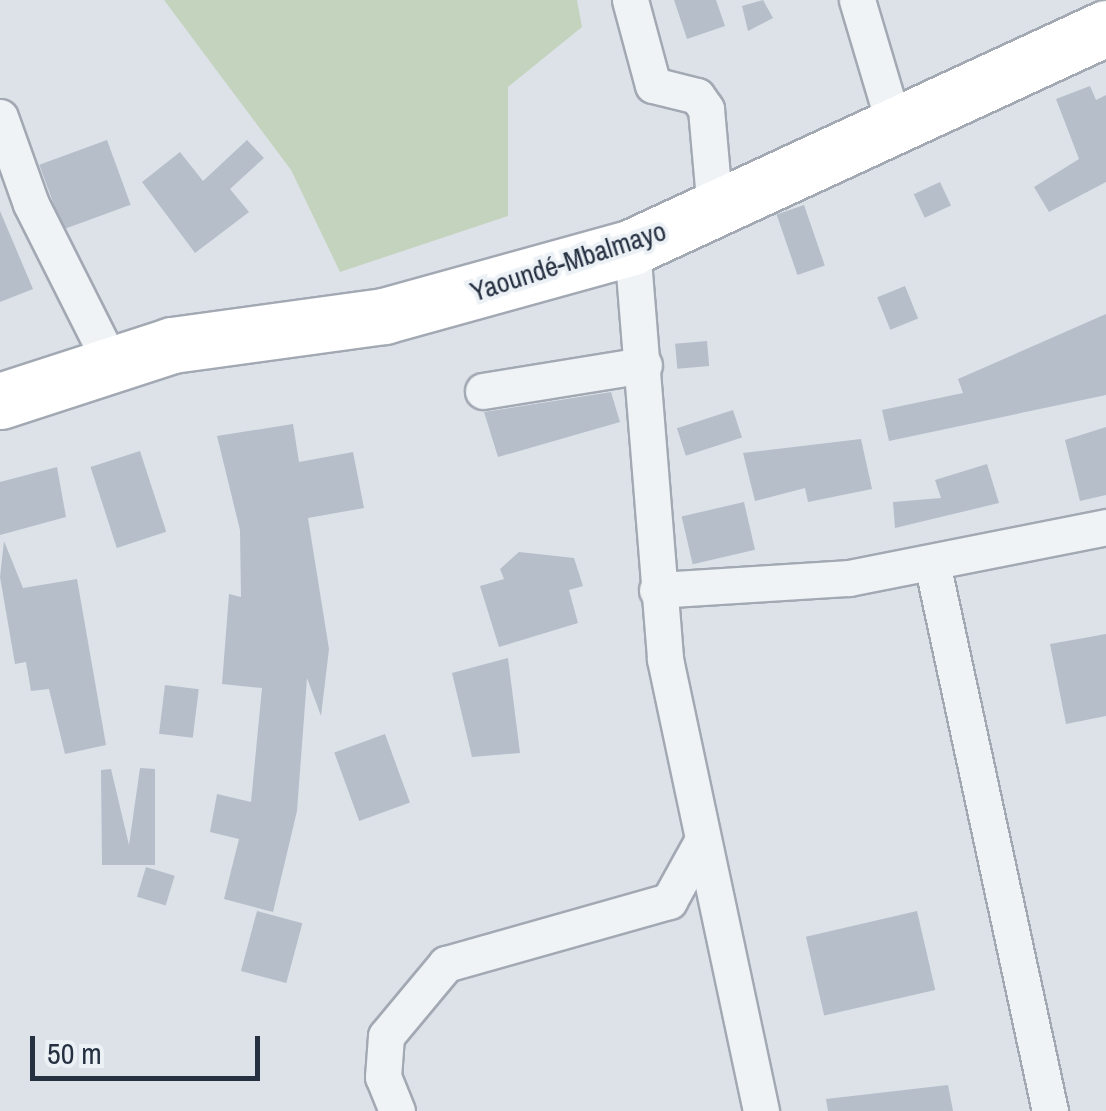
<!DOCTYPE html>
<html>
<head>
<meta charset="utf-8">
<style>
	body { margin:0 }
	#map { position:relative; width:1106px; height:1111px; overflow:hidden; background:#dde2e9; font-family:"Archivo Narrow",sans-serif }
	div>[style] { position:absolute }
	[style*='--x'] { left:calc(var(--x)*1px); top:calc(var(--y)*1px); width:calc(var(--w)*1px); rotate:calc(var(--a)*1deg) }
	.green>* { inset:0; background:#c4d3bd }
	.building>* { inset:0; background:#b6bec9; transform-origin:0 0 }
	.roads { filter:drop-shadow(2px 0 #a2a9b3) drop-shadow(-2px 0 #a2a9b3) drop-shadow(0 2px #a2a9b3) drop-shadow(0 -2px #a2a9b3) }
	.street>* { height:35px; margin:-17.5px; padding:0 17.5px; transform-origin:17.5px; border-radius:17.5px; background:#f0f3f6 }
	.highway>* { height:55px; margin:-27.5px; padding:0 27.5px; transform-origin:27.5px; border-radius:27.5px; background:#fff }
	span { translate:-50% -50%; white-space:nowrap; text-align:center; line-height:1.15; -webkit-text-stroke:8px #ecf1f6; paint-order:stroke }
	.street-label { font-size:28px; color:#253041 }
	.scale { position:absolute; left:30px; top:1036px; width:230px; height:45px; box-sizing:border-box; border:5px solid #253041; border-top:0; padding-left:12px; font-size:30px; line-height:35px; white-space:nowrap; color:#253041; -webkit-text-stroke:8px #ecf1f6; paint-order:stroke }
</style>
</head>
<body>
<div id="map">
	<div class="green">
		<i style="clip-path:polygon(164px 0,577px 0,582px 27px,508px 87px,508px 216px,340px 272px,291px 170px)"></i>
	</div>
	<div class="building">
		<i style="clip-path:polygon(674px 0,716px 0,725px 26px,687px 39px)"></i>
		<i style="clip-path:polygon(763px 0,773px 18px,748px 31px,742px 6px)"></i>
		<i style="clip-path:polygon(1090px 86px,1096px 100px,1106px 95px,1106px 182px,1049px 212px,1034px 187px,1079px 159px,1056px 99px)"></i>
		<i style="left:107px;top:140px;width:69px;height:72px;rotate:70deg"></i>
		<i style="clip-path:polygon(247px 140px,264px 158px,230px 189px,249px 212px,195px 253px,142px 182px,180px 152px,203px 181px)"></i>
		<i style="left:940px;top:182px;width:26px;height:29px;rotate:65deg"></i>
		<i style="left:804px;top:205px;width:64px;height:29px;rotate:71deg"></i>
		<i style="clip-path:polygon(0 211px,33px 289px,0 302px)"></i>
		<i style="left:905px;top:286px;width:35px;height:30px;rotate:68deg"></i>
		<i style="clip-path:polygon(1106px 314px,1106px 395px,889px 441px,882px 410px,963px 393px,958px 379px)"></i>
		<i style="left:707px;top:341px;width:25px;height:32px;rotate:85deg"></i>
		<i style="clip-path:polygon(611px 392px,620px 422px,498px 457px,484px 412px)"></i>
		<i style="left:733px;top:410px;width:29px;height:59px;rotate:72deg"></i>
		<i style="clip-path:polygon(293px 424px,299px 462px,353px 452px,364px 508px,308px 518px,329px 649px,321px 716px,307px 678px,297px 811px,273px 912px,224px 899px,239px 839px,210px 832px,217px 794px,251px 802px,262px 688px,222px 684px,229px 594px,241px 597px,240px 530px,217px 436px)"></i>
		<i style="clip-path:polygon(1106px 427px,1106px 495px,1080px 501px,1065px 440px)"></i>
		<i style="clip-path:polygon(861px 439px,872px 489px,808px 502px,805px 488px,755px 501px,743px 453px)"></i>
		<i style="left:140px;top:451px;width:85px;height:52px;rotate:72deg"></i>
		<i style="clip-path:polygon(987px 464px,999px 503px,895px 528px,893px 502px,941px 498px,935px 480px)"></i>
		<i style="clip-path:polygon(57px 467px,66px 517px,0 535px,0 482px)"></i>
		<i style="left:744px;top:502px;width:49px;height:64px;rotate:77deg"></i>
		<i style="clip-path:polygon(4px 541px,23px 588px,77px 579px,106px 745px,65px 754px,49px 689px,31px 691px,26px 662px,15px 664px,0 577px)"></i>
		<i style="clip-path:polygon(519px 552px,574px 558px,583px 586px,569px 590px,578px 623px,499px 647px,480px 586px,504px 579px,500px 569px)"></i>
		<i style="clip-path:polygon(1106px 634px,1106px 716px,1066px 724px,1050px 644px)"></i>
		<i style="clip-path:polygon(508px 658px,520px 753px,472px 757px,452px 673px)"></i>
		<i style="left:165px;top:685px;width:34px;height:49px;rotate:7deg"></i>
		<i style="left:385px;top:734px;width:73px;height:54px;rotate:70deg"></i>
		<i style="clip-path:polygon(140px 768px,155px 769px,155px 865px,102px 865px,101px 770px,111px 769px,129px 845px)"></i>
		<i style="left:146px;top:867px;width:30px;height:31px;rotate:17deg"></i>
		<i style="left:257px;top:911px;width:47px;height:62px;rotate:15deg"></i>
		<i style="left:917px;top:911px;width:81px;height:114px;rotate:77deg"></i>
		<i style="clip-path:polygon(948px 1085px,953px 1111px,828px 1111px,826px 1099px)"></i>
	</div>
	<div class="roads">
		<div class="street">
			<i style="--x:630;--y:0;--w:88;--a:74.9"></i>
			<i style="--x:653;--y:85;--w:45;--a:14"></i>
			<i style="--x:697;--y:96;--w:16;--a:55"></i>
			<i style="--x:706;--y:109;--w:100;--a:84.9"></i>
			<i style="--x:857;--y:0;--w:129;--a:73.4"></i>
			<i style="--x:0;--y:117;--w:92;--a:70.4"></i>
			<i style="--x:31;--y:204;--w:180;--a:63.3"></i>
			<i style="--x:632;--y:247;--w:413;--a:85.4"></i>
			<i style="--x:665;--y:659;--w:462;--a:78"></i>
			<i style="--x:483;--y:391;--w:163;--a:-9.2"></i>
			<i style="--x:932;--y:563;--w:561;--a:77.85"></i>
			<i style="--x:657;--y:590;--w:192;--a:-3.6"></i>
			<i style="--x:849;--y:578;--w:262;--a:-11.2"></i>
			<i style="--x:397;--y:1111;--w:37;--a:-112"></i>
			<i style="--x:383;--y:1077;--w:41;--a:-85.8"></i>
			<i style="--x:386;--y:1036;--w:94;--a:-50.2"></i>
			<i style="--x:446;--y:964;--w:232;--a:-15.8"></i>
			<i style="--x:669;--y:901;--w:66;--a:-61.1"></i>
		</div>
		<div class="highway">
			<i style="--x:0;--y:401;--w:181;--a:-18"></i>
			<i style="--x:172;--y:345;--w:214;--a:-7.8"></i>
			<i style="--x:384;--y:316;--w:257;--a:-15.5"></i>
			<i style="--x:632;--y:247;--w:522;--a:-24.8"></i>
		</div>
	</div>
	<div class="street-label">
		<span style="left:568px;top:261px;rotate:-18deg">Yaoundé-Mbalmayo</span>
	</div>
	<div class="scale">50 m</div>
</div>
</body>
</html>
